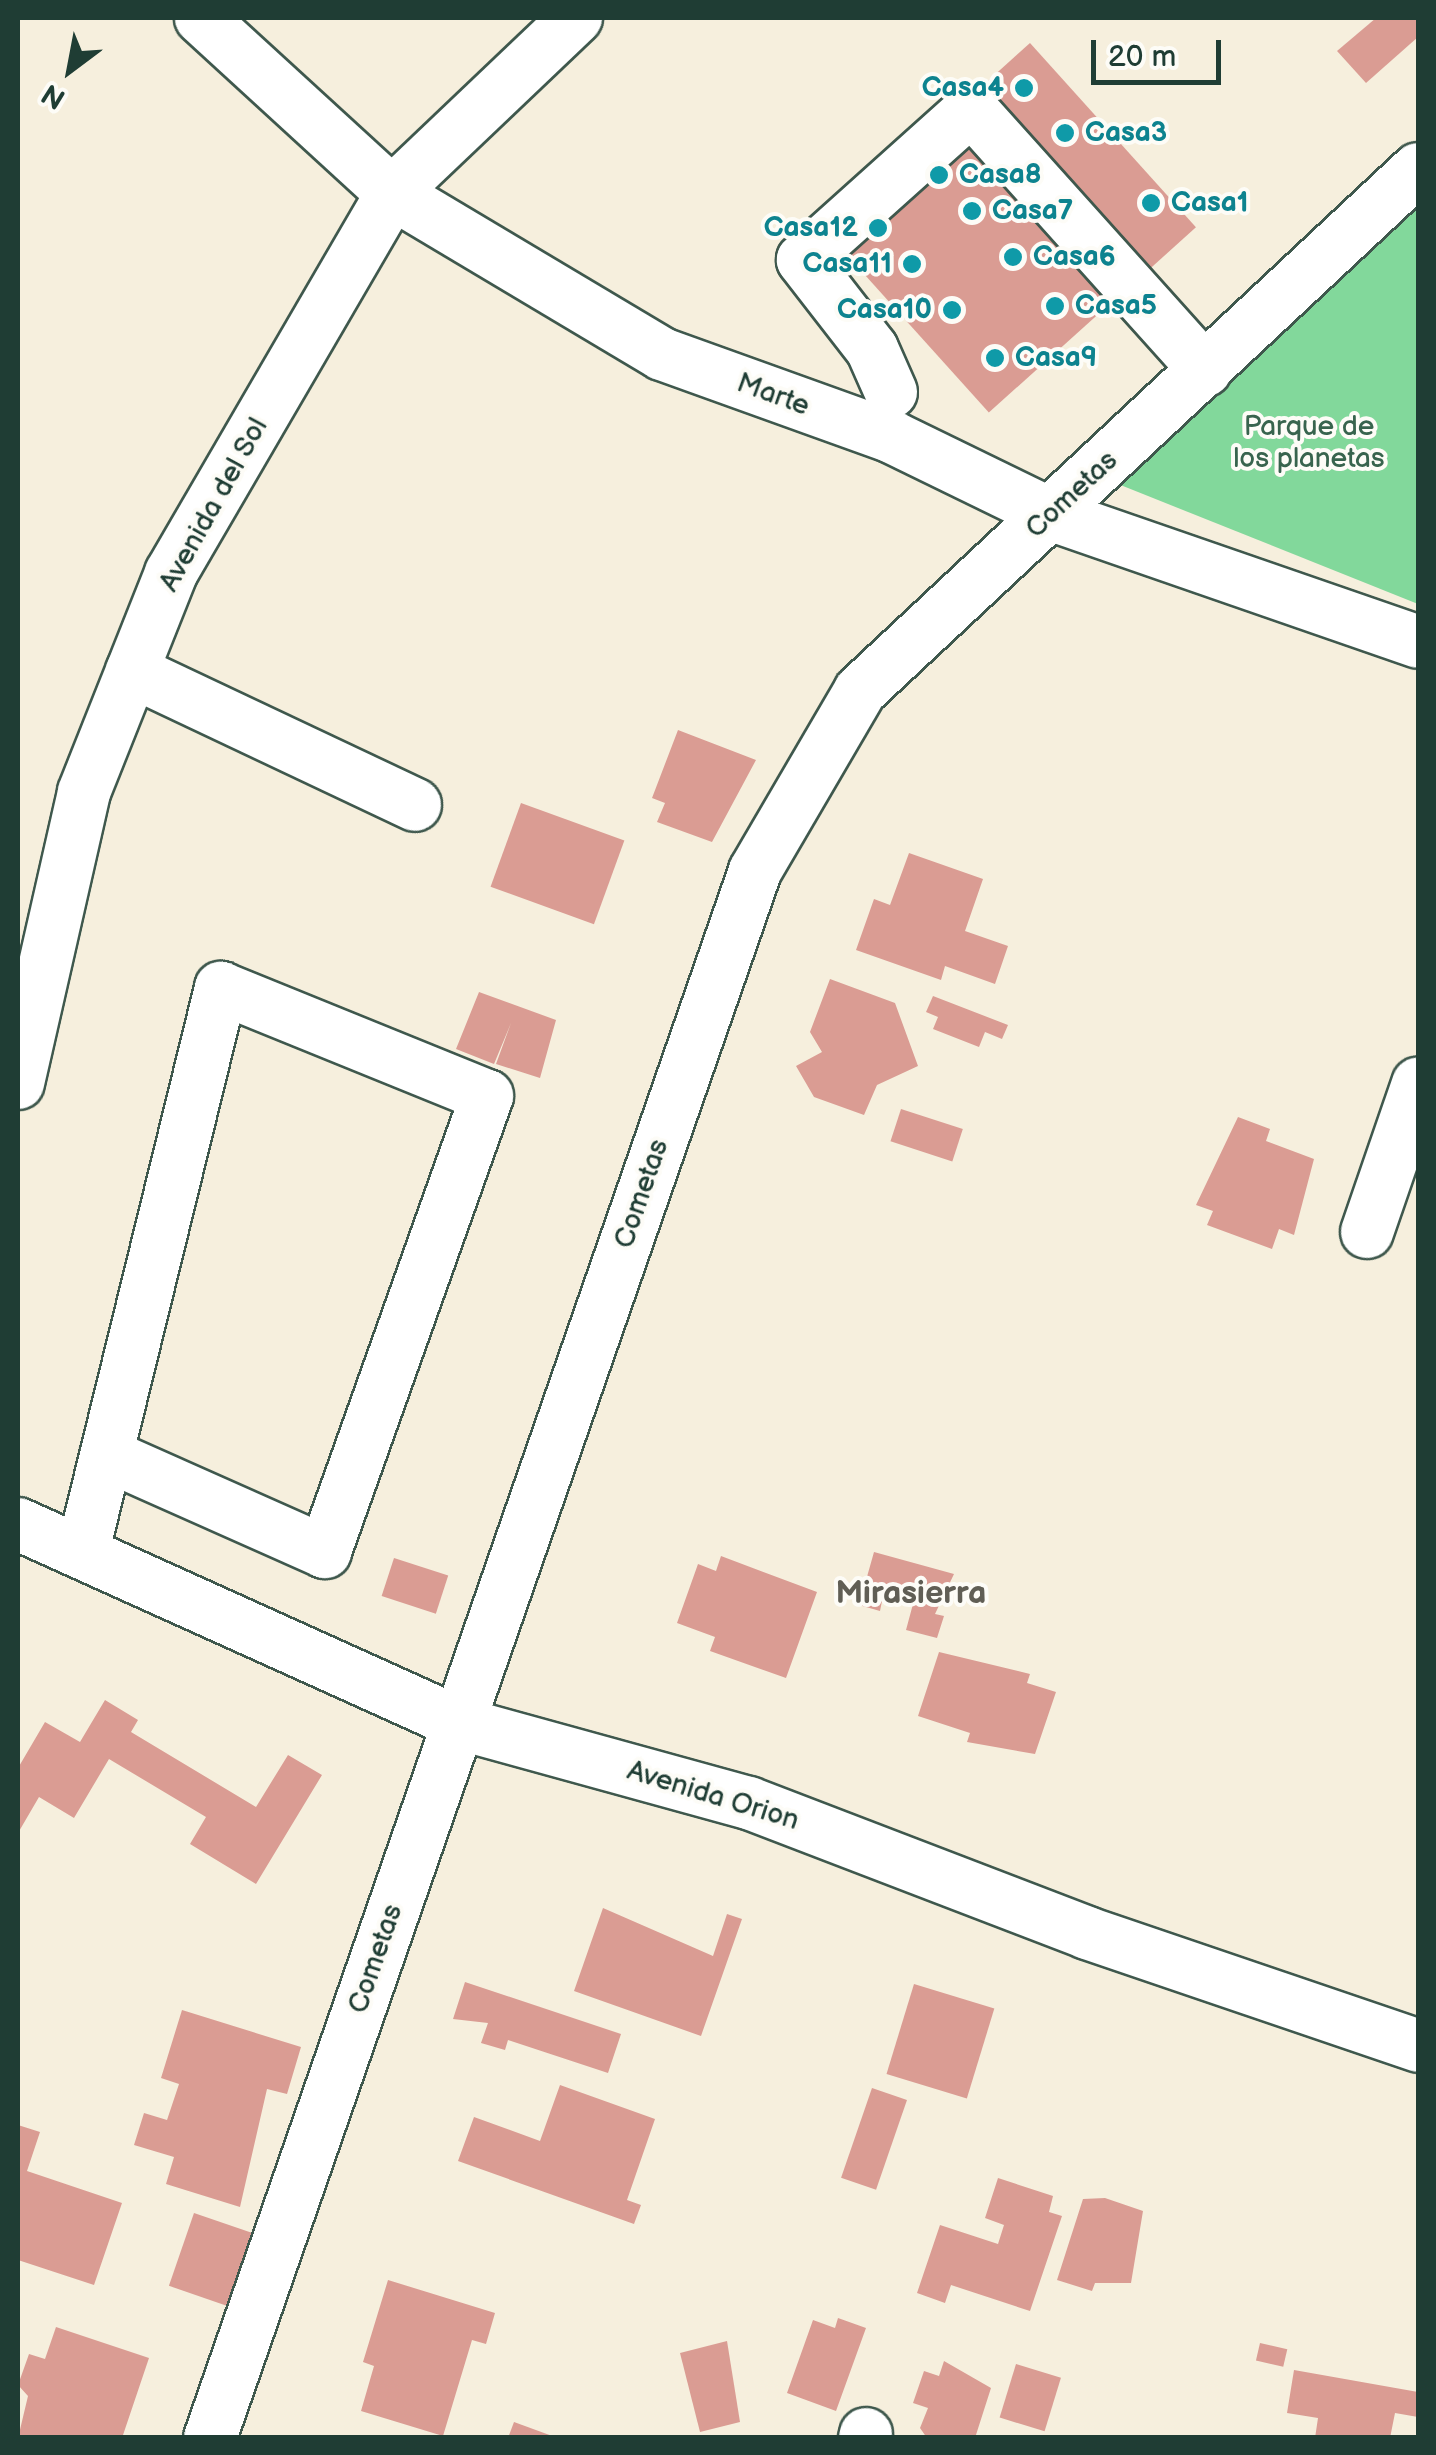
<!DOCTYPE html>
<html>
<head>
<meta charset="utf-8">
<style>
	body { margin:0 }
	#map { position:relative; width:1436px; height:2455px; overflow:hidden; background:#f6efdd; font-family:"Balsamiq Sans",sans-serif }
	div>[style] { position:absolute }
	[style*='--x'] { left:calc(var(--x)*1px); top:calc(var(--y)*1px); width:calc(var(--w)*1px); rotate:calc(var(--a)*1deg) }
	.green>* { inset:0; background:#82d89b }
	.building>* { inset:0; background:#da9c93; transform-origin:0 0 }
	.roads { filter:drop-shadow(2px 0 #3f584d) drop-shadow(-2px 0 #3f584d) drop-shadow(0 2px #3f584d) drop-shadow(0 -2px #3f584d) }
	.minor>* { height:52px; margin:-26px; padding:0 26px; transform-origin:26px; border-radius:26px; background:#fff }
	.dots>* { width:28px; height:28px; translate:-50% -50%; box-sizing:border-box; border:5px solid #fdfcf7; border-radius:50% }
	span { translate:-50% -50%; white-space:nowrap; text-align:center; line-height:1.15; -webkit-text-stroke:8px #fdfcf7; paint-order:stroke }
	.culture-label { font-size:28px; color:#0d838f; font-weight:700 }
	.right { translate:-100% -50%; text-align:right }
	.left { translate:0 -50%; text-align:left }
	.street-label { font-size:28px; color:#1f3d34 }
	.park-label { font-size:28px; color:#38644e }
	.quarter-label { font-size:32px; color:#605e55; font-weight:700 }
	.frame { position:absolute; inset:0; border:20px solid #1f3d34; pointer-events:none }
	.north { position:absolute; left:20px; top:20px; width:100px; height:100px; -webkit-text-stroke:8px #fdfcf7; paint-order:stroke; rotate:212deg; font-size:28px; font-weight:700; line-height:40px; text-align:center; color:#1f3d34 }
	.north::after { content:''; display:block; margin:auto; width:35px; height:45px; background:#1f3d34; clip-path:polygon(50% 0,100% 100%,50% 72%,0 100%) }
	.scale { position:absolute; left:1091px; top:40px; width:130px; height:45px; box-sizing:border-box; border:5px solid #1f3d34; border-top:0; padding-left:12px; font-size:30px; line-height:35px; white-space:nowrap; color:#1f3d34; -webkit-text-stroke:8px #fdfcf7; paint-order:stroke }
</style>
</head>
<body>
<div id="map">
	<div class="green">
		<i style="clip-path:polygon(1418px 197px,1418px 604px,1108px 480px)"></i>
	</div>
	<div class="building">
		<i style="clip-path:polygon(1376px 18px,1418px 18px,1418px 37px,1366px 83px,1337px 51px)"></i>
		<i style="left:1030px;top:43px;width:248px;height:69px;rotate:48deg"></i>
		<i style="left:956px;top:134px;width:229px;height:162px;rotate:48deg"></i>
		<i style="clip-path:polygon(678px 730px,756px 760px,712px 842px,657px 822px,665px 803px,652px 798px)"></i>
		<i style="left:521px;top:803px;width:110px;height:89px;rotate:20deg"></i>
		<i style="clip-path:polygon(909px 853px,983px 879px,965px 931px,1008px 946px,995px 984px,945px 966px,941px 980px,856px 950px,874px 899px,890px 905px)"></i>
		<i style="clip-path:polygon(830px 979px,895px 1003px,918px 1066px,877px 1085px,864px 1115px,814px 1097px,796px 1066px,822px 1052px,810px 1032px)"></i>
		<i style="clip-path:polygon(479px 992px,556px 1020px,540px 1078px,496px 1064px,511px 1023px,494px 1064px,456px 1049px)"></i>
		<i style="clip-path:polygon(933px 996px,1008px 1025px,1002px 1039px,985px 1032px,979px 1047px,933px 1029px,938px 1017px,926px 1012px)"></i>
		<i style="left:901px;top:1109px;width:65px;height:34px;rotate:18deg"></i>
		<i style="clip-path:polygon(1238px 1117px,1270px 1129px,1266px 1141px,1314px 1159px,1294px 1235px,1279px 1229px,1272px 1249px,1207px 1225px,1213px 1211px,1196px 1205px)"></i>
		<i style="clip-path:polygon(874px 1552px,954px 1574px,935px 1614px,944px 1616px,937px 1638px,906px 1630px,913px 1604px,883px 1596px,880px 1611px,859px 1605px)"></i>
		<i style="clip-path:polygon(721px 1556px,817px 1592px,786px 1678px,710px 1651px,715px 1637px,677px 1623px,698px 1564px,716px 1571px)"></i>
		<i style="left:394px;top:1558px;width:57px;height:40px;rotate:18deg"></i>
		<i style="clip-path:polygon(939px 1652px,1030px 1674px,1027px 1683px,1056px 1692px,1035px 1754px,967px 1742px,970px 1733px,918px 1716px)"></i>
		<i style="clip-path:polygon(105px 1700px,138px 1720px,131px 1732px,256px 1807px,288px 1755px,322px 1775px,256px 1884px,190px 1844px,206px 1817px,109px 1759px,74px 1818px,39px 1797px,18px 1833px,18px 1768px,45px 1722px,80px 1742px)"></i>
		<i style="clip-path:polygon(603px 1908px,713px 1956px,727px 1914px,742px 1919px,701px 2036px,574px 1991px)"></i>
		<i style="clip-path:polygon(465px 1982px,621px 2034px,608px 2073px,508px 2040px,505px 2050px,481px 2043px,488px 2023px,453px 2019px)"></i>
		<i style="left:914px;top:1984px;width:84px;height:94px;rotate:17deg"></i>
		<i style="clip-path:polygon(182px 2010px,301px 2047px,287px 2094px,267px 2089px,240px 2207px,166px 2184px,174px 2157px,134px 2145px,144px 2113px,167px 2120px,179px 2084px,161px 2078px)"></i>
		<i style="clip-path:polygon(560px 2085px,655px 2119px,627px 2200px,641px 2205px,634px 2224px,458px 2161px,474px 2117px,540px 2141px)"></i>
		<i style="left:872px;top:2088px;width:37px;height:95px;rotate:19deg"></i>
		<i style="clip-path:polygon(18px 2125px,40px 2132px,27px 2171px,122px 2203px,94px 2285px,18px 2260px)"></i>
		<i style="clip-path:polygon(998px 2178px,1053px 2196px,1049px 2212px,1062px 2216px,1030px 2311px,951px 2285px,945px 2303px,917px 2293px,940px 2225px,998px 2244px,1004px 2225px,985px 2218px)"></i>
		<i style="clip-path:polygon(1105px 2198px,1143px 2211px,1131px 2283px,1095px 2283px,1092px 2291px,1057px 2280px,1083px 2199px)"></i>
		<i style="left:194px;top:2213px;width:61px;height:77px;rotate:19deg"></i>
		<i style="clip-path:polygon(388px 2280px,495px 2313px,486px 2344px,472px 2340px,443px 2436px,361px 2411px,374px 2366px,363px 2362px)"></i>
		<i style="clip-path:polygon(838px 2318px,866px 2328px,836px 2411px,787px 2393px,813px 2320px,835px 2328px)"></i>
		<i style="clip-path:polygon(56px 2327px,149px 2358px,122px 2438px,18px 2438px,28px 2396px,18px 2385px,29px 2354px,45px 2359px)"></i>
		<i style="clip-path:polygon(727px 2341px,740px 2422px,700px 2432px,680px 2353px)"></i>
		<i style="left:1260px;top:2343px;width:28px;height:18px;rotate:13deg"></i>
		<i style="clip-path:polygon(944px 2361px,991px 2388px,975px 2438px,927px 2438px,920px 2428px,928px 2408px,913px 2403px,924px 2371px,939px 2376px)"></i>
		<i style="left:1016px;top:2364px;width:47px;height:56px;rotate:17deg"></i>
		<i style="clip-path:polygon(1294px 2370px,1418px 2392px,1418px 2417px,1395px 2413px,1390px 2438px,1315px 2438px,1318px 2418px,1287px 2413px)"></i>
		<i style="clip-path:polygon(514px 2422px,555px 2437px,555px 2438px,508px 2438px)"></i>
	</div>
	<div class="roads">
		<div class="minor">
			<i style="--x:201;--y:18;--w:259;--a:42.5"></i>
			<i style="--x:392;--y:193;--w:314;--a:30.8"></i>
			<i style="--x:662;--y:354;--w:245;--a:19.8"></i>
			<i style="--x:892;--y:437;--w:178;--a:26"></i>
			<i style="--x:1052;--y:515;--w:387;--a:19.1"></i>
			<i style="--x:891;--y:392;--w:47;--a:-113.8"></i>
			<i style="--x:872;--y:349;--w:113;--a:-127.8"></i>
			<i style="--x:803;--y:260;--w:226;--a:-41.9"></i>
			<i style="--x:971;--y:109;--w:351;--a:48.1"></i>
			<i style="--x:132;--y:671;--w:313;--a:25.3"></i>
			<i style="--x:18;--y:1083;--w:298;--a:-77.2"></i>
			<i style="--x:84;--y:792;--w:236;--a:-68.3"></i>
			<i style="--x:171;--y:573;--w:440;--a:-59.8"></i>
			<i style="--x:392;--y:193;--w:254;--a:-43.6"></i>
			<i style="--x:1367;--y:1232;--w:157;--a:-71"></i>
			<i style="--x:18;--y:1524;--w:483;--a:24.3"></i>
			<i style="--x:458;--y:1723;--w:302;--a:15.4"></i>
			<i style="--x:749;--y:1803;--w:362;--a:21"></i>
			<i style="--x:1087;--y:1933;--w:350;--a:18.8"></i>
			<i style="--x:83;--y:1550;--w:579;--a:-76.2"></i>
			<i style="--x:221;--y:988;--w:287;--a:22.1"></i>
			<i style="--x:487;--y:1096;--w:484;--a:109.6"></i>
			<i style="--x:325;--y:1552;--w:239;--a:-156"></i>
			<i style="--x:210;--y:2438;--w:1659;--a:-70.82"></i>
			<i style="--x:755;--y:871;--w:208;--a:-59.7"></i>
			<i style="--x:860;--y:691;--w:764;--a:-43.09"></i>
			<i style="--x:865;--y:2438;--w:4;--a:-76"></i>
		</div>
	</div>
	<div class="dots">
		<i style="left:1024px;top:88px;background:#0f9aa8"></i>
		<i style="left:1065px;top:133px;background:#0f9aa8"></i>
		<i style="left:939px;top:175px;background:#0f9aa8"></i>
		<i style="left:1151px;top:203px;background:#0f9aa8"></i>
		<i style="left:972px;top:211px;background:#0f9aa8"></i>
		<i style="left:878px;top:228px;background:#0f9aa8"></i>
		<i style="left:1013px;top:257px;background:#0f9aa8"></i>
		<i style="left:912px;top:264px;background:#0f9aa8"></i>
		<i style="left:1055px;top:306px;background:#0f9aa8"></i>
		<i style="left:952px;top:310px;background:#0f9aa8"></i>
		<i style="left:995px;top:358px;background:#0f9aa8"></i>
	</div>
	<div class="culture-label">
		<span class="right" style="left:1004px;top:88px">Casa4</span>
		<span class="left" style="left:1085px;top:133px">Casa3</span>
		<span class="left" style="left:959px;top:175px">Casa8</span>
		<span class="left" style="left:1171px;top:203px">Casa1</span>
		<span class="left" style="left:992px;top:211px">Casa7</span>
		<span class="right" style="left:858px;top:228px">Casa12</span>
		<span class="left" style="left:1033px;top:257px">Casa6</span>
		<span class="right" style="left:892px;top:264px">Casa11</span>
		<span class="left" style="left:1075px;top:306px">Casa5</span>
		<span class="right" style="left:932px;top:310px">Casa10</span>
		<span class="left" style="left:1015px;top:358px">Casa9</span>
	</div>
	<div class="street-label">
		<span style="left:773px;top:395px;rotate:20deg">Marte</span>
		<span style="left:1072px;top:495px;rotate:-43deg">Cometas</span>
		<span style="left:214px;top:505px;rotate:-61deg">Avenida del Sol</span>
		<span style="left:642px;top:1194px;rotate:-71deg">Cometas</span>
		<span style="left:713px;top:1796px;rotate:17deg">Avenida Orion</span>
		<span style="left:376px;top:1959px;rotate:-71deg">Cometas</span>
	</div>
	<div class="park-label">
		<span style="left:1309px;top:443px">Parque de<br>los planetas</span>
	</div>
	<div class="quarter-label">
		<span style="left:911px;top:1594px">Mirasierra</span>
	</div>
	<div class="frame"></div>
	<div class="north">N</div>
	<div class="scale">20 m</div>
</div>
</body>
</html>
